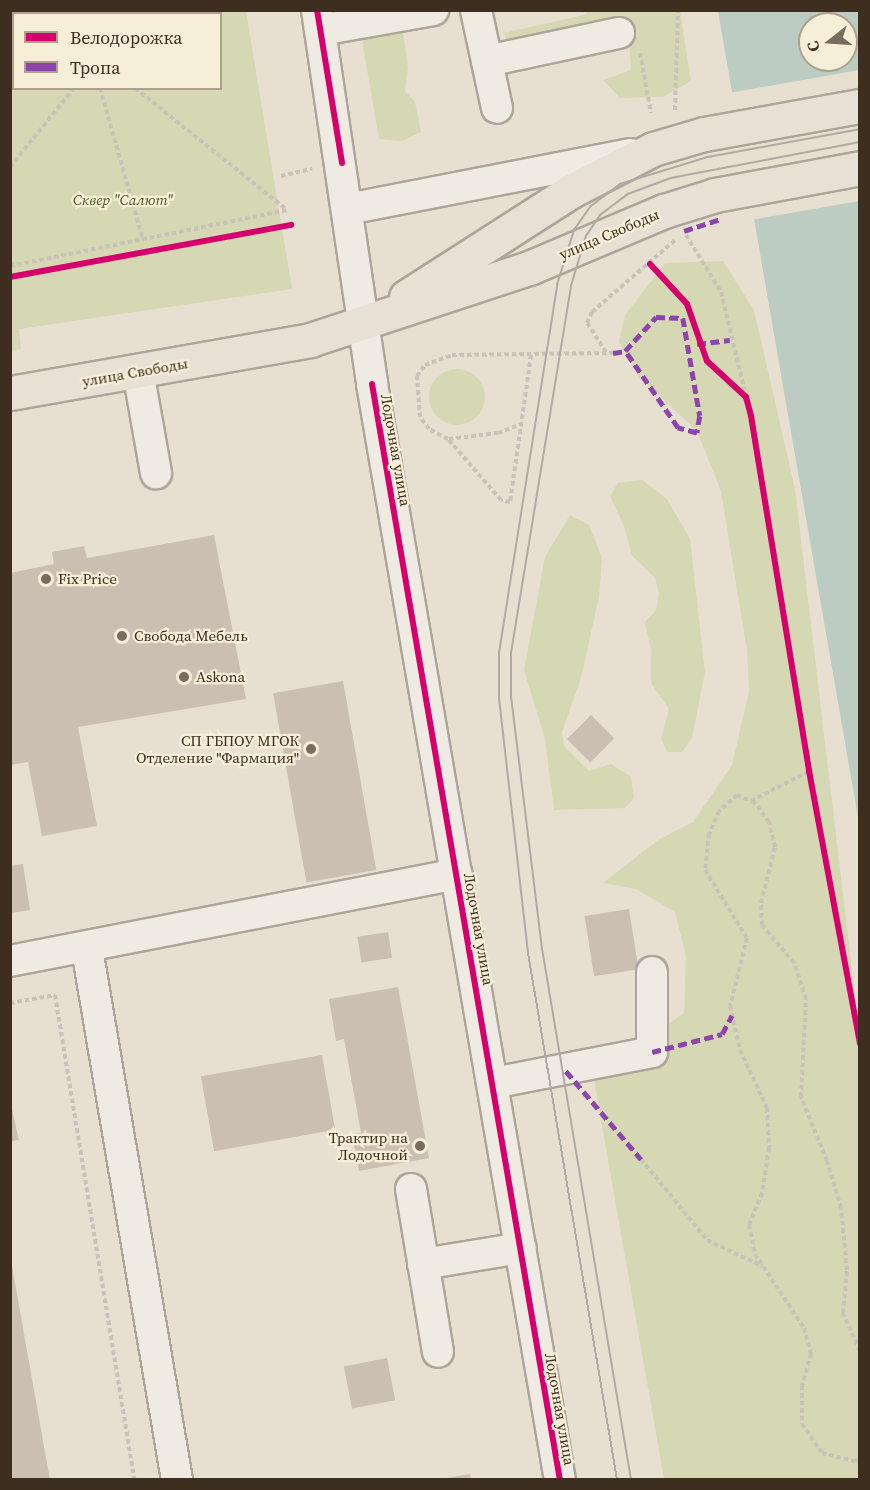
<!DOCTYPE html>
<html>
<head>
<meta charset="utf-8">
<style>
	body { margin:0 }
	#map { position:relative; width:870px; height:1490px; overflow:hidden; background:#e7e0d1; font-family:"Source Serif 4",serif }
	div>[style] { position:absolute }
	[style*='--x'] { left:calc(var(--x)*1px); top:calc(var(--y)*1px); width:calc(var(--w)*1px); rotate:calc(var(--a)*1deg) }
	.green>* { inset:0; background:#d6d7b3 }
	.round { border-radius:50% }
	.water>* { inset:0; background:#bcccc2 }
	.pier>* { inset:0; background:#e7e0d1 }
	.building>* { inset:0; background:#cbbfb2; transform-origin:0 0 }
	.path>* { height:4px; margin-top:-2px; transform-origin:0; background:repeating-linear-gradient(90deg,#c8c2b9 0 4.5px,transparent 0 7.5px) }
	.roads { filter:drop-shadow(2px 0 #ada599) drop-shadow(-2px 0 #ada599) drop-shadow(0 2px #ada599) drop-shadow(0 -2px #ada599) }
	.minor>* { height:30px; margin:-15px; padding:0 15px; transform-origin:15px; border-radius:15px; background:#efebe3 }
	.major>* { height:33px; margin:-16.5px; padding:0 16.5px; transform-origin:16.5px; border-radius:16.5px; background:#e6e1d4 }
	.tram>* { height:1.5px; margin:-0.75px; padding:0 0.75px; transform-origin:0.75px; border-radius:0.75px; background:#afaaa2 }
	.quiet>* { height:4.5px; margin-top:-2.25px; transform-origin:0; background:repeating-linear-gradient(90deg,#8e44ad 0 9px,transparent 0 13.5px) }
	.cycleway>* { height:6px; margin:-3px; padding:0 3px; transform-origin:3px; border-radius:3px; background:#d6006c }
	.dots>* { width:16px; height:16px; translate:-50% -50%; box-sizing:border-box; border:3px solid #f7eed8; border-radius:50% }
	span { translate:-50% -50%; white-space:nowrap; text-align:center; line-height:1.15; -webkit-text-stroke:4.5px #f7eed8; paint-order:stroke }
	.park-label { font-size:15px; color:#4d5a26; font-style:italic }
	.street-label { font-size:15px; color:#3d2e20 }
	.poi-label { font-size:15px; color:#3d2e20 }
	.left { translate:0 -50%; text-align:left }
	.right { translate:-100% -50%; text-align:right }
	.frame { position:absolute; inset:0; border:12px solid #3d2e20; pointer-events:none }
	.legend { position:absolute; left:12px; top:12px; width:210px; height:78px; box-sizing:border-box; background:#f7eed8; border:2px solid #ada18e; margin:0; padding:8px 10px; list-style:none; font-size:18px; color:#3d2e20 }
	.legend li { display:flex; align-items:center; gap:12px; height:30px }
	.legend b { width:30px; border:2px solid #ada18e }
	.north { position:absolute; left:798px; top:12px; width:60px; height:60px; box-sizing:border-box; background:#f7eed8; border:2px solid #ada18e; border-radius:50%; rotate:253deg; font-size:16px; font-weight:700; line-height:24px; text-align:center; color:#3d2e20 }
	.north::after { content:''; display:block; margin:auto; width:21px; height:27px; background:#786c5e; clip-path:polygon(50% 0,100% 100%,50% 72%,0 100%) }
</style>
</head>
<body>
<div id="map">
	<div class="green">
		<i style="clip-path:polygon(evenodd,11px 10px,246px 11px,292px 289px,19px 329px,21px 349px,11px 351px,11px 10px,14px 14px,220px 14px,220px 88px,14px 88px,14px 14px)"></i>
		<i style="clip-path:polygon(357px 11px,400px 11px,408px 67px,405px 91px,415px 102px,421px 132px,402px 141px,379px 139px)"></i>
		<i style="clip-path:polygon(589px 11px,680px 11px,691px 81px,663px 97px,620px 98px,603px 80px,631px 70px,629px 36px,509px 47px,504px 33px,584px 15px)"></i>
		<i style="clip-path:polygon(723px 261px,754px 310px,795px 489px,859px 1029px,859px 1479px,664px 1479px,591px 1063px,636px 1046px,684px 1013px,686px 956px,675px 912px,636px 889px,603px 883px,658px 840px,693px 822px,732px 765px,749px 691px,747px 651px,721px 491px,697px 431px,639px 377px,619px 342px,625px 315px,665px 263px)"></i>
		<i class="round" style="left:429px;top:369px;width:56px;height:56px"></i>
		<i style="clip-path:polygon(642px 480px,667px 499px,690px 539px,705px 672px,692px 738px,682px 752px,667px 752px,661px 739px,669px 709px,651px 683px,651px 651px,645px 622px,656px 610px,659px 594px,655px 578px,632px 556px,624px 526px,610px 496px,618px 483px)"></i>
		<i style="clip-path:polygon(570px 515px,589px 525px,602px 558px,599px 597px,581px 678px,562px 732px,564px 746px,589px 771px,611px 764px,631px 777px,634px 798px,625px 808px,554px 810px,545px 739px,524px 670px,545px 557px)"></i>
	</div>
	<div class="water">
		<i style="clip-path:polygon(evenodd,718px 11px,859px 11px,859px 823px,775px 340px,718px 11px,810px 24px,846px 24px,846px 60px,810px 60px,810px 24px)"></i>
	</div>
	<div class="pier">
		<i style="clip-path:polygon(859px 70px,859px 201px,751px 220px,729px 93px)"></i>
	</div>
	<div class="building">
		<i style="clip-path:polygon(214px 535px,246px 699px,78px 727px,97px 826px,42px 836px,28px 762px,10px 765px,10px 573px,54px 564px,52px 552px,84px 546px,87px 558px)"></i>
		<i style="left:343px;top:681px;width:192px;height:71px;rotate:80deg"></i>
		<i style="left:591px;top:715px;width:33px;height:34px;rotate:45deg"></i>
		<i style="clip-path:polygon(23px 864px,30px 910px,10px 913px,10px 866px)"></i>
		<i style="left:629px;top:909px;width:61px;height:45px;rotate:81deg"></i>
		<i style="left:388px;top:932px;width:26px;height:31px;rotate:81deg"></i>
		<i style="clip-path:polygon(398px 987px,429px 1158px,359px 1171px,352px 1134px,361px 1133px,344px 1039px,336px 1041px,329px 999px)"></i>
		<i style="left:322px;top:1055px;width:76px;height:123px;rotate:80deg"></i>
		<i style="clip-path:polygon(10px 1101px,19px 1140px,10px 1141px)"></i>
		<i style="clip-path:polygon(10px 1266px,12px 1266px,50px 1480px,10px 1480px)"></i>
		<i style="left:387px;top:1358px;width:43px;height:44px;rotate:79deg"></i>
		<i style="clip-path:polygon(470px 1474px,471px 1480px,447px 1480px,447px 1478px)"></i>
	</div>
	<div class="path">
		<i style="--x:35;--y:10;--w:5;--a:53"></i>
		<i style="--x:83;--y:10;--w:4;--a:90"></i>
		<i style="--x:127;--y:14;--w:4;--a:-63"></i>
		<i style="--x:640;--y:53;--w:61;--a:79.6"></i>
		<i style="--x:100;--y:88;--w:158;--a:74.2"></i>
		<i style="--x:135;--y:88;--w:193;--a:38.7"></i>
		<i style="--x:675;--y:110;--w:100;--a:-88.3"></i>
		<i style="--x:10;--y:167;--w:102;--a:-51"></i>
		<i style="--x:281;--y:176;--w:32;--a:-13"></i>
		<i style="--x:686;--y:235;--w:67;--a:58.4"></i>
		<i style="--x:721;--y:292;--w:108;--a:76.6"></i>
		<i style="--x:10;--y:266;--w:283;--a:-11.4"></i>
		<i style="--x:606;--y:352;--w:35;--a:-123"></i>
		<i style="--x:587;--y:323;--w:12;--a:-66"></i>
		<i style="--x:592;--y:312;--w:110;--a:-40.9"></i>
		<i style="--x:531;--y:355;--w:148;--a:98.1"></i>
		<i style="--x:510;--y:502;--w:9;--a:-167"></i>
		<i style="--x:501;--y:500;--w:81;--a:-131"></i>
		<i style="--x:448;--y:439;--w:21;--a:-152"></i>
		<i style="--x:429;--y:429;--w:15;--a:-127"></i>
		<i style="--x:420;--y:417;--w:41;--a:-94.2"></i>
		<i style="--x:417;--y:376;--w:14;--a:-54"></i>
		<i style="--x:425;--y:365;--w:29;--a:-20"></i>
		<i style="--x:452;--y:355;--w:161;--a:-0.7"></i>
		<i style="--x:449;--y:439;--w:49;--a:-7"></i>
		<i style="--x:498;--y:433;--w:25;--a:-21"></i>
		<i style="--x:751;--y:801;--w:65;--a:-27.3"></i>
		<i style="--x:10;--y:1003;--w:46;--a:-10.1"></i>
		<i style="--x:55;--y:995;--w:491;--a:80.7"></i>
		<i style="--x:641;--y:1159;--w:104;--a:50.8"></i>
		<i style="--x:707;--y:1240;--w:61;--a:25.3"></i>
		<i style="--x:860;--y:1351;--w:42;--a:-114.1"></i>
		<i style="--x:843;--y:1313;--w:43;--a:-84.7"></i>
		<i style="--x:847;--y:1270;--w:62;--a:-95.5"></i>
		<i style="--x:841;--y:1208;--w:49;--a:-106.6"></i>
		<i style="--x:827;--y:1161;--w:69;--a:-112.1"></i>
		<i style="--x:801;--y:1097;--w:98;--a:-87.1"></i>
		<i style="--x:806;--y:999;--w:38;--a:-108"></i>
		<i style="--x:794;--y:963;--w:50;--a:-130.1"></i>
		<i style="--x:762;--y:925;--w:22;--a:-93"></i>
		<i style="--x:761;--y:903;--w:58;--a:-76"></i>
		<i style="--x:775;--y:847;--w:26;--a:-103"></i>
		<i style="--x:769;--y:822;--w:24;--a:-126"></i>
		<i style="--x:755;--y:803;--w:20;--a:-156"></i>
		<i style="--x:737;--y:795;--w:24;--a:138"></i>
		<i style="--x:719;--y:811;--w:25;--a:113"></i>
		<i style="--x:709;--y:834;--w:36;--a:96"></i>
		<i style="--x:705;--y:870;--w:80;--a:58.3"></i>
		<i style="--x:747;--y:938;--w:70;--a:104"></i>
		<i style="--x:730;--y:1006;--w:45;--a:77.2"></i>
		<i style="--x:740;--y:1050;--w:64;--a:65"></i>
		<i style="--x:767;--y:1108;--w:40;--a:87.1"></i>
		<i style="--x:769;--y:1148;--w:46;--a:98.8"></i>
		<i style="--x:762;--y:1193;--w:35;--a:112"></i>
		<i style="--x:749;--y:1225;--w:30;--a:78"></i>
		<i style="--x:755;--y:1254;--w:89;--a:56.5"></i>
		<i style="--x:804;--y:1328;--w:27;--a:75"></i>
		<i style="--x:811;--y:1354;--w:33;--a:106"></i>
		<i style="--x:802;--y:1386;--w:38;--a:90"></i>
		<i style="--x:802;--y:1424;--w:35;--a:55"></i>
		<i style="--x:822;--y:1453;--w:34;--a:14"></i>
		<i style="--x:855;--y:1461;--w:5;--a:-22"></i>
	</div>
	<div class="roads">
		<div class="minor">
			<i style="--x:317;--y:10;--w:378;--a:81.6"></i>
			<i style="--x:372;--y:384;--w:1112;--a:80.27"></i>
			<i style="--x:476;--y:10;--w:100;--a:77.9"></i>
			<i style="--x:320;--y:30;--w:115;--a:-10"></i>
			<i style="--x:487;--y:61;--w:135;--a:-12"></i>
			<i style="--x:348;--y:209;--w:288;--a:-11"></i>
			<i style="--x:138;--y:371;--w:104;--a:80"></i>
			<i style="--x:87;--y:949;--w:539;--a:80.38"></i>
			<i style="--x:10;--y:961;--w:455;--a:-11"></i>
			<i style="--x:493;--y:1083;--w:162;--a:-11"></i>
			<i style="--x:652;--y:1052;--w:80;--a:-90"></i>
			<i style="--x:411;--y:1189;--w:165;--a:80.6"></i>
			<i style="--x:423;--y:1264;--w:99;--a:-9.3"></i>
		</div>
		<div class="major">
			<i style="--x:406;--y:297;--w:196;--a:-32.7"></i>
			<i style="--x:571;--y:191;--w:92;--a:-27.1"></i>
			<i style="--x:653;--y:149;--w:53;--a:-16.4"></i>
			<i style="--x:704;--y:134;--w:158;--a:-10.2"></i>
			<i style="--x:10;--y:393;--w:305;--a:-10"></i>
			<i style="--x:310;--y:340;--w:231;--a:-18.2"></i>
			<i style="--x:529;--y:268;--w:147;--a:-22.9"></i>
			<i style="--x:664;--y:211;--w:53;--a:-17.4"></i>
			<i style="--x:715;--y:195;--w:147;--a:-10.5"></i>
		</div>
	</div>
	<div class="tram">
		<i style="--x:617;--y:1480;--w:534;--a:-99.59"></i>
		<i style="--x:528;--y:953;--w:257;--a:-96.5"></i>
		<i style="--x:499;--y:698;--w:45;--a:-90"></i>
		<i style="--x:499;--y:653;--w:373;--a:-81"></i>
		<i style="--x:557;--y:285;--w:58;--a:-72.8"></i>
		<i style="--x:574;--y:230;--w:29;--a:-55"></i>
		<i style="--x:591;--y:206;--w:36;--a:-37"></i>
		<i style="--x:620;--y:184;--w:92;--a:-17.1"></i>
		<i style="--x:708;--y:157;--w:155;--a:-10.4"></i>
		<i style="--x:631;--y:1480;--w:538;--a:-99.51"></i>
		<i style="--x:542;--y:949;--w:255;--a:-97"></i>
		<i style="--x:511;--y:696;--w:43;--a:-90"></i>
		<i style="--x:511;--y:653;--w:372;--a:-80.7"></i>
		<i style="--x:571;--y:286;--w:52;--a:-73.3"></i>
		<i style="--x:586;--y:236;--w:25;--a:-56"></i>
		<i style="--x:600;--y:215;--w:35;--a:-37"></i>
		<i style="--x:628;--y:194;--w:46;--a:-20.4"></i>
		<i style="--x:671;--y:178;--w:192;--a:-10.8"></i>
	</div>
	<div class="quiet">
		<i style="--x:684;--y:231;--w:38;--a:-18"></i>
		<i style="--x:697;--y:344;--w:33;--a:-7"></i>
		<i style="--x:613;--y:353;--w:12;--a:-9"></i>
		<i style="--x:625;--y:351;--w:46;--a:-47.6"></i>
		<i style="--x:656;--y:317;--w:27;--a:2"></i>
		<i style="--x:683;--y:318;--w:99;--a:80.2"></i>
		<i style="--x:700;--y:416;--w:17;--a:100"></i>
		<i style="--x:697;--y:433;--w:20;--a:-165"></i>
		<i style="--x:678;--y:428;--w:93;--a:-124.5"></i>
		<i style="--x:652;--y:1052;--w:72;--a:-14.4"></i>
		<i style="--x:722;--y:1034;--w:21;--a:-62"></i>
		<i style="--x:566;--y:1071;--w:116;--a:49.6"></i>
	</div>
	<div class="cycleway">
		<i style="--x:317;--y:10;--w:155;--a:80.7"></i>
		<i style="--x:650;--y:264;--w:54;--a:47.2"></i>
		<i style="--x:687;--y:304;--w:60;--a:70.7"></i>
		<i style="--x:707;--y:361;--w:53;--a:42.7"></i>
		<i style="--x:746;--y:397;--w:20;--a:75"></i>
		<i style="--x:751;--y:416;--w:360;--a:80.7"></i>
		<i style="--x:809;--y:771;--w:277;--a:79.4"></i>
		<i style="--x:10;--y:277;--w:286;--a:-10.5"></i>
		<i style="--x:372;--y:384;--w:1112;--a:80.27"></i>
	</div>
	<div class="dots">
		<i style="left:46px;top:579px;background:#786c5e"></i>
		<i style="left:122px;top:636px;background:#786c5e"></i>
		<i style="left:184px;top:677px;background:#786c5e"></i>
		<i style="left:311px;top:749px;background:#786c5e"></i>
		<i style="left:420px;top:1146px;background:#786c5e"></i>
	</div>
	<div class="park-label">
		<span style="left:123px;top:200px">Сквер "Салют"</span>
	</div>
	<div class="street-label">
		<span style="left:609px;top:234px;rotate:-23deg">улица Свободы</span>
		<span style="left:135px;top:372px;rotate:-10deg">улица Свободы</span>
		<span style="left:396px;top:450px;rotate:80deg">Лодочная улица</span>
		<span style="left:479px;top:929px;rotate:80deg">Лодочная улица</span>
		<span style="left:560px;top:1409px;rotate:80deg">Лодочная улица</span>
	</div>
	<div class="poi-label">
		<span class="left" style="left:58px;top:579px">Fix Price</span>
		<span class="left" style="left:134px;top:636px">Свобода Мебель</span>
		<span class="left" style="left:196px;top:677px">Askona</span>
		<span class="right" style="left:299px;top:749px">СП ГБПОУ МГОК<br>Отделение "Фармация"</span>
		<span class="right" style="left:408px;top:1146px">Трактир на<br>Лодочной</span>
	</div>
	<div class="frame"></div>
	<ul class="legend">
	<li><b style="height:8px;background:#d6006c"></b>Велодорожка</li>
	<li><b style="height:8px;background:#8e44ad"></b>Тропа</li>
	</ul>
	<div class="north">С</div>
</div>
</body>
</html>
